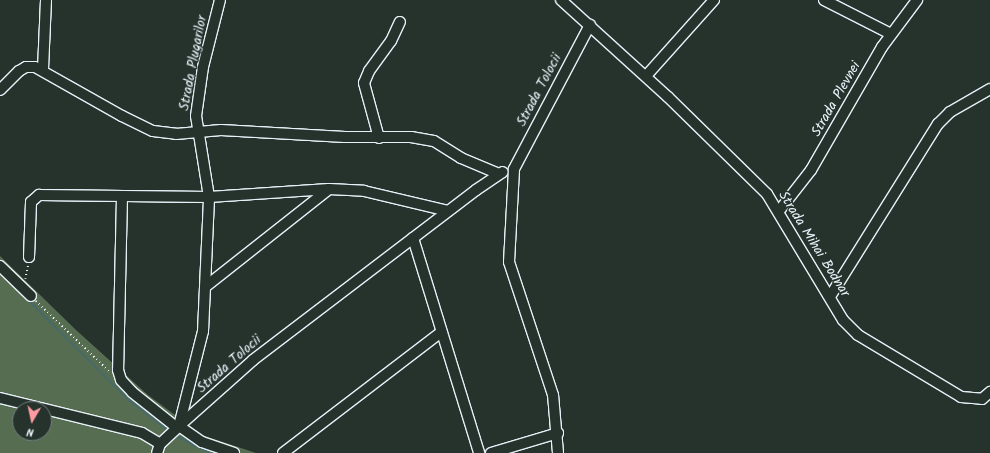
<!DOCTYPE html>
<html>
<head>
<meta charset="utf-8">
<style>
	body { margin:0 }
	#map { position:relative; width:990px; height:453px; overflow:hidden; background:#26332d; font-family:Kalam,sans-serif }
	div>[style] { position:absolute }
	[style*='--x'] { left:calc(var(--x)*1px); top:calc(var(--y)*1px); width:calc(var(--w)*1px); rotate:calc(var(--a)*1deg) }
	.green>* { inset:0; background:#576d51 }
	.stream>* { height:2px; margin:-1px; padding:0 1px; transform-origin:1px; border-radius:1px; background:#466a6b }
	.path>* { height:1.5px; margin-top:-0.75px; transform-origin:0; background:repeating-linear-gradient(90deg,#e8f1f8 0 1px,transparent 0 4px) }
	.roads { filter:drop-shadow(1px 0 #e8f1f8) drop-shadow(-1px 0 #e8f1f8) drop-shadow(0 1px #e8f1f8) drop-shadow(0 -1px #e8f1f8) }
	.minor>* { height:10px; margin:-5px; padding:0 5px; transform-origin:5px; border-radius:5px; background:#26332d }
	span { translate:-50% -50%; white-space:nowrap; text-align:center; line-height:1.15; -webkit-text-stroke:3px #26332d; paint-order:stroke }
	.street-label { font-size:14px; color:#e8f1f8 }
	.north { position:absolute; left:12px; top:401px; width:40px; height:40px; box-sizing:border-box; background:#26332d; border:1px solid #747f7e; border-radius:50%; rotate:189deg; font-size:11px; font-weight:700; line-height:16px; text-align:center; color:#e8f1f8 }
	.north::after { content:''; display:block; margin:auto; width:14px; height:18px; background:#ff9aa2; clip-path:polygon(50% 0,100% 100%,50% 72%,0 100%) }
</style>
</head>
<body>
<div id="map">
	<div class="green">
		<i style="clip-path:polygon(evenodd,0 256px,76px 330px,148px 395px,202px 435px,256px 453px,0 453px,0 256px,20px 409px,44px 409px,44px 433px,20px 433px,20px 409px)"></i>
	</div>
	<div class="stream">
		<i style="--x:10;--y:282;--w:168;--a:44.8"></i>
		<i style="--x:129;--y:400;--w:51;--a:37.8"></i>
		<i style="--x:174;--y:435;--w:40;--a:26.6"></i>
	</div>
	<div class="path">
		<i style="--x:25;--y:279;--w:14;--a:-78"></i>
		<i style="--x:36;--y:301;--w:103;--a:43.8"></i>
	</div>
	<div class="roads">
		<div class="minor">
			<i style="--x:561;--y:0;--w:144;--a:42.2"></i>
			<i style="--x:668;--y:97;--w:139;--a:44.4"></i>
			<i style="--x:767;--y:194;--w:147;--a:58.9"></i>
			<i style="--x:843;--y:320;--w:21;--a:45"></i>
			<i style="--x:858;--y:335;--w:120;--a:31"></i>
			<i style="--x:961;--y:397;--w:21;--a:5"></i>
			<i style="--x:982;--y:399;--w:11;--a:-41"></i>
			<i style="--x:824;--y:0;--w:75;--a:26.9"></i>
			<i style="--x:43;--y:69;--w:69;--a:-87.5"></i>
			<i style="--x:646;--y:76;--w:102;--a:-48.2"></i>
			<i style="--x:0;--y:90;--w:27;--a:-45"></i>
			<i style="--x:19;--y:71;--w:8;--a:-30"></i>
			<i style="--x:26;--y:67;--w:9;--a:0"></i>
			<i style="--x:35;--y:67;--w:100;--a:29.4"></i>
			<i style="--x:122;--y:116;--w:34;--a:26"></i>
			<i style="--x:153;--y:131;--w:23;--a:7"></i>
			<i style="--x:176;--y:134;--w:45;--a:-5.1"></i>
			<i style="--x:221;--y:130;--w:124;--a:3.2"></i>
			<i style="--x:345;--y:137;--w:66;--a:0"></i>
			<i style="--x:411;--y:137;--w:23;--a:10"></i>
			<i style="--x:434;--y:141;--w:32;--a:32"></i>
			<i style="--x:461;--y:158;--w:41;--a:22.8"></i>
			<i style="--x:379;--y:138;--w:57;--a:-105.3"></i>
			<i style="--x:364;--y:83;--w:13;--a:-67"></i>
			<i style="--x:369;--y:71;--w:37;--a:-54"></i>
			<i style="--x:391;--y:41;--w:21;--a:-65"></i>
			<i style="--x:122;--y:197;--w:173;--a:91.3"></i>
			<i style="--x:118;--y:370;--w:10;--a:73"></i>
			<i style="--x:121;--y:380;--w:16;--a:47"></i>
			<i style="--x:132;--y:392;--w:56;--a:38.5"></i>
			<i style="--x:779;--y:211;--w:52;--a:-52"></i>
			<i style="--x:811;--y:170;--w:142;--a:-60"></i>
			<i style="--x:882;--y:47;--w:59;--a:-53.3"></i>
			<i style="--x:413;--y:238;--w:225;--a:72.9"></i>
			<i style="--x:29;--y:257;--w:55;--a:-87.9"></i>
			<i style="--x:31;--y:202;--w:11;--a:-41"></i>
			<i style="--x:39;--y:195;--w:170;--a:0.7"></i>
			<i style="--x:209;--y:197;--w:120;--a:-3.8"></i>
			<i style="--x:329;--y:189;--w:35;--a:3"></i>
			<i style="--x:364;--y:191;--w:86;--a:13.4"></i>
			<i style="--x:0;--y:266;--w:43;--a:44.1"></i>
			<i style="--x:205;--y:287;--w:158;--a:-38.3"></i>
			<i style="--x:831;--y:295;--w:202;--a:-58"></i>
			<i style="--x:938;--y:124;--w:17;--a:-45"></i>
			<i style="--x:950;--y:112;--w:46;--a:-29.9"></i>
			<i style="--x:0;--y:398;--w:146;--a:13.8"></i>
			<i style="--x:142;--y:433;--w:21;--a:31"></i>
			<i style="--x:160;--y:444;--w:9;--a:108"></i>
			<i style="--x:179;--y:426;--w:98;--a:-75.8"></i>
			<i style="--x:203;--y:331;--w:134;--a:-87.4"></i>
			<i style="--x:209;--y:197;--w:82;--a:-99.1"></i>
			<i style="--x:196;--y:116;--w:49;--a:-81.9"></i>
			<i style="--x:203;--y:67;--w:69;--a:-75.8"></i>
			<i style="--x:179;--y:426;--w:99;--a:-41.7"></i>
			<i style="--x:253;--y:360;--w:280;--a:-37.3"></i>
			<i style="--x:476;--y:190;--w:32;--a:-34"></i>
			<i style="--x:160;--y:444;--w:26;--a:-43"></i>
			<i style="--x:179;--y:426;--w:28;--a:35"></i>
			<i style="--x:202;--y:442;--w:34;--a:19"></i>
			<i style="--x:283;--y:453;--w:199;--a:-37.4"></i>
			<i style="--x:491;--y:453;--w:70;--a:-16.6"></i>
			<i style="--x:558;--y:453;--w:58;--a:-94.9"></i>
			<i style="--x:553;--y:395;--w:140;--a:-108.3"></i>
			<i style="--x:509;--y:262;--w:93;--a:-86.9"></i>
			<i style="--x:514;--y:169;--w:163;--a:-62.2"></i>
		</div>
	</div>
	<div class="street-label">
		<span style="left:193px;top:63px;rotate:-79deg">Strada Plugarilor</span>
		<span style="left:539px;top:90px;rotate:-62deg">Strada Tolocii</span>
		<span style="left:836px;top:99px;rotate:-60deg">Strada Plevnei</span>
		<span style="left:814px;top:244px;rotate:58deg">Strada Mihai Bodnar</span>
		<span style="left:229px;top:364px;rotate:-41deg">Strada Tolocii</span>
	</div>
	<div class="north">N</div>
</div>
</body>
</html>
